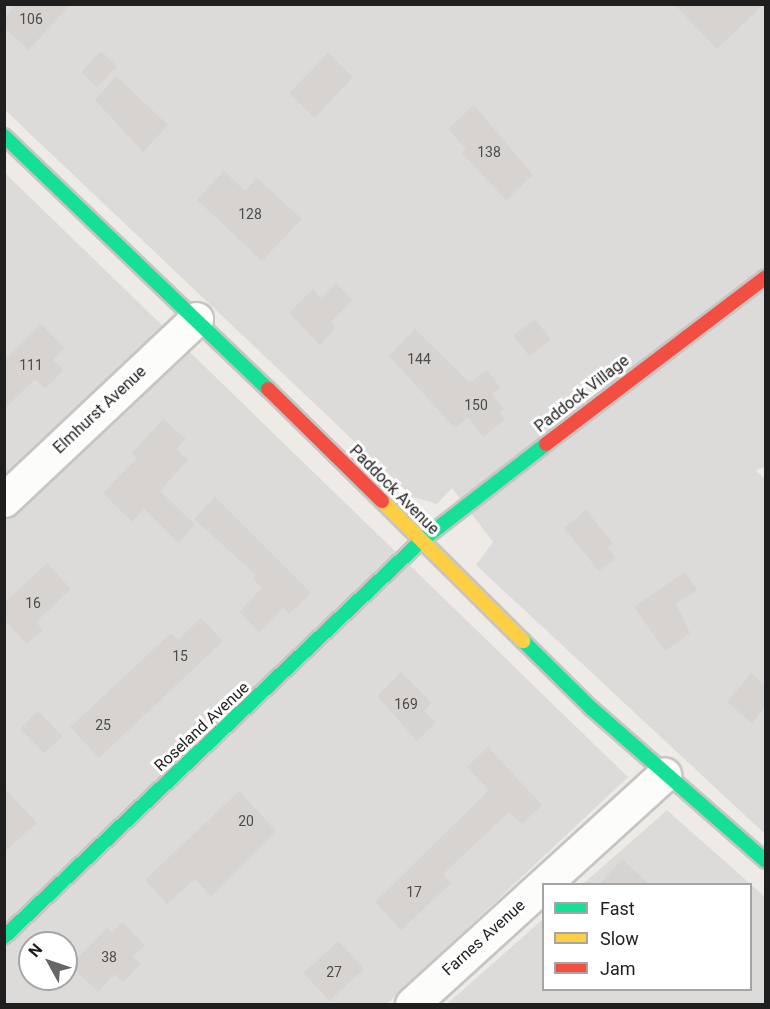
<!DOCTYPE html>
<html>
<head>
<meta charset="utf-8">
<style>
	body { margin:0 }
	#map { position:relative; width:770px; height:1009px; overflow:hidden; background:#eeebe7; font-family:Roboto,sans-serif }
	div>[style] { position:absolute }
	[style*='--x'] { left:calc(var(--x)*1px); top:calc(var(--y)*1px); width:calc(var(--w)*1px); rotate:calc(var(--a)*1deg) }
	.residential>* { inset:0; background:#dddbd9 }
	.building>* { inset:0; background:#d6d3d0; transform-origin:0 0 }
	.roads { filter:drop-shadow(2px 0 #c6c5c3) drop-shadow(-2px 0 #c6c5c3) drop-shadow(0 2px #c6c5c3) drop-shadow(0 -2px #c6c5c3) }
	.street>* { height:33px; margin:-16.5px; padding:0 16.5px; transform-origin:16.5px; border-radius:16.5px; background:#fcfcfb }
	.fast>* { height:14px; margin:-7px; padding:0 7px; transform-origin:7px; border-radius:7px; background:#16e098 }
	.slow>* { height:14px; margin:-7px; padding:0 7px; transform-origin:7px; border-radius:7px; background:#ffcf43 }
	.jam>* { height:14px; margin:-7px; padding:0 7px; transform-origin:7px; border-radius:7px; background:#f24e42 }
	span { translate:-50% -50%; white-space:nowrap; text-align:center; line-height:1.15; -webkit-text-stroke:6px #fff; paint-order:stroke }
	.number-label { font-size:14px; color:#4d4c4b }
	.number-label span { -webkit-text-stroke-width:0 }
	.street-label { font-size:16px; color:#1f1f1f }
	.frame { position:absolute; inset:0; border:6px solid #1f1f1f; pointer-events:none }
	.legend { position:absolute; left:542px; top:883px; width:210px; height:108px; box-sizing:border-box; background:#fff; border:2px solid #a5a5a5; margin:0; padding:8px 10px; list-style:none; font-size:18px; color:#1f1f1f }
	.legend li { display:flex; align-items:center; gap:12px; height:30px }
	.legend b { width:30px; border:2px solid #a5a5a5 }
	.north { position:absolute; left:18px; top:931px; width:60px; height:60px; box-sizing:border-box; background:#fff; border:2px solid #a5a5a5; border-radius:50%; rotate:310deg; font-size:16px; font-weight:700; line-height:24px; text-align:center; color:#1f1f1f }
	.north::after { content:''; display:block; margin:auto; width:21px; height:27px; background:#676665; clip-path:polygon(50% 0,100% 100%,50% 72%,0 100%) }
</style>
</head>
<body>
<div id="map">
	<div class="residential">
		<i style="clip-path:polygon(4px 5px,765px 5px,766px 466px,756px 471px,766px 480px,765px 834px,476px 565px,493px 542px,452px 488px,437px 504px,413px 497px,5px 110px)"></i>
		<i style="clip-path:polygon(evenodd,4px 172px,628px 777px,387px 1004px,5px 1004px,4px 172px,30px 943px,66px 943px,66px 979px,30px 979px,30px 943px)"></i>
		<i style="clip-path:polygon(667px 810px,765px 897px,765px 1004px,447px 1004px,543px 919px,544px 990px,750px 990px,750px 884px,583px 884px)"></i>
	</div>
	<div class="building">
		<i style="clip-path:polygon(17px 4px,70px 4px,29px 50px,4px 28px,4px 18px)"></i>
		<i style="clip-path:polygon(674px 4px,764px 4px,717px 49px)"></i>
		<i style="left:101px;top:51px;width:22px;height:29px;rotate:43deg"></i>
		<i style="left:328px;top:53px;width:35px;height:56px;rotate:44deg"></i>
		<i style="clip-path:polygon(116px 76px,168px 125px,143px 152px,95px 100px)"></i>
		<i style="clip-path:polygon(474px 105px,533px 175px,506px 200px,462px 153px,466px 149px,448px 129px)"></i>
		<i style="clip-path:polygon(224px 171px,245px 191px,257px 178px,302px 219px,262px 261px,197px 200px)"></i>
		<i style="clip-path:polygon(336px 283px,353px 300px,331px 322px,336px 328px,320px 345px,289px 313px,313px 289px,321px 298px)"></i>
		<i style="left:535px;top:319px;width:26px;height:27px;rotate:53deg"></i>
		<i style="clip-path:polygon(41px 324px,65px 348px,53px 360px,64px 370px,45px 389px,35px 379px,4px 409px,4px 361px)"></i>
		<i style="clip-path:polygon(415px 329px,470px 383px,487px 370px,500px 387px,492px 394px,504px 409px,500px 412px,505px 419px,483px 437px,468px 417px,455px 428px,389px 356px)"></i>
		<i style="clip-path:polygon(163px 419px,186px 439px,176px 449px,188px 460px,160px 491px,195px 525px,178px 543px,144px 509px,132px 522px,103px 493px,137px 458px,131px 454px)"></i>
		<i style="clip-path:polygon(215px 497px,311px 593px,289px 614px,283px 608px,259px 632px,239px 612px,262px 588px,253px 579px,256px 575px,194px 519px)"></i>
		<i style="clip-path:polygon(586px 510px,613px 543px,608px 548px,616px 558px,599px 571px,564px 528px)"></i>
		<i style="clip-path:polygon(47px 563px,71px 589px,36px 622px,43px 630px,27px 644px,4px 620px,4px 603px)"></i>
		<i style="clip-path:polygon(685px 572px,697px 590px,676px 604px,690px 633px,665px 651px,634px 607px)"></i>
		<i style="clip-path:polygon(201px 618px,223px 641px,99px 758px,70px 727px,171px 633px,178px 640px)"></i>
		<i style="clip-path:polygon(401px 672px,432px 703px,424px 711px,436px 722px,417px 741px,377px 696px)"></i>
		<i style="clip-path:polygon(751px 673px,765px 686px,765px 707px,752px 723px,727px 702px)"></i>
		<i style="left:38px;top:711px;width:35px;height:25px;rotate:46deg"></i>
		<i style="clip-path:polygon(488px 747px,542px 805px,522px 824px,509px 812px,443px 874px,451px 883px,401px 930px,375px 902px,489px 790px,467px 767px)"></i>
		<i style="clip-path:polygon(4px 788px,37px 823px,4px 852px)"></i>
		<i style="clip-path:polygon(239px 791px,276px 831px,211px 896px,195px 879px,167px 904px,145px 880px)"></i>
		<i style="clip-path:polygon(622px 859px,650px 885px,599px 885px)"></i>
		<i style="clip-path:polygon(122px 922px,145px 945px,133px 957px,141px 964px,123px 982px,115px 974px,98px 992px,70px 965px,107px 928px,112px 933px)"></i>
		<i style="left:338px;top:941px;width:38px;height:47px;rotate:47deg"></i>
	</div>
	<div class="roads">
		<div class="street">
			<i style="--x:4;--y:500;--w:264;--a:-43.3"></i>
			<i style="--x:412;--y:1004;--w:341;--a:-42.3"></i>
		</div>
		<div class="fast">
			<i style="--x:4;--y:136;--w:366;--a:43.8"></i>
			<i style="--x:523;--y:641;--w:95;--a:44.6"></i>
			<i style="--x:591;--y:708;--w:232;--a:41.2"></i>
			<i style="--x:4;--y:937;--w:575;--a:-43.52"></i>
			<i style="--x:421;--y:541;--w:158;--a:-37.8"></i>
		</div>
		<div class="slow">
			<i style="--x:382;--y:501;--w:199;--a:44.8"></i>
		</div>
		<div class="jam">
			<i style="--x:268;--y:389;--w:160;--a:44.5"></i>
			<i style="--x:546;--y:444;--w:276;--a:-37.2"></i>
		</div>
	</div>
	<div class="number-label">
		<span style="left:31px;top:19px">106</span>
		<span style="left:489px;top:152px">138</span>
		<span style="left:250px;top:214px">128</span>
		<span style="left:419px;top:359px">144</span>
		<span style="left:31px;top:365px">111</span>
		<span style="left:476px;top:405px">150</span>
		<span style="left:33px;top:603px">16</span>
		<span style="left:180px;top:656px">15</span>
		<span style="left:406px;top:704px">169</span>
		<span style="left:103px;top:725px">25</span>
		<span style="left:246px;top:821px">20</span>
		<span style="left:414px;top:892px">17</span>
		<span style="left:109px;top:957px">38</span>
		<span style="left:334px;top:972px">27</span>
	</div>
	<div class="street-label">
		<span style="left:582px;top:394px;rotate:-38deg">Paddock Village</span>
		<span style="left:100px;top:410px;rotate:-43deg">Elmhurst Avenue</span>
		<span style="left:394px;top:490px;rotate:45deg">Paddock Avenue</span>
		<span style="left:202px;top:727px;rotate:-43deg">Roseland Avenue</span>
		<span style="left:484px;top:938px;rotate:-42deg">Farnes Avenue</span>
	</div>
	<div class="frame"></div>
	<ul class="legend">
	<li><b style="height:8px;background:#16e098"></b>Fast</li>
	<li><b style="height:8px;background:#ffcf43"></b>Slow</li>
	<li><b style="height:8px;background:#f24e42"></b>Jam</li>
	</ul>
	<div class="north">N</div>
</div>
</body>
</html>
